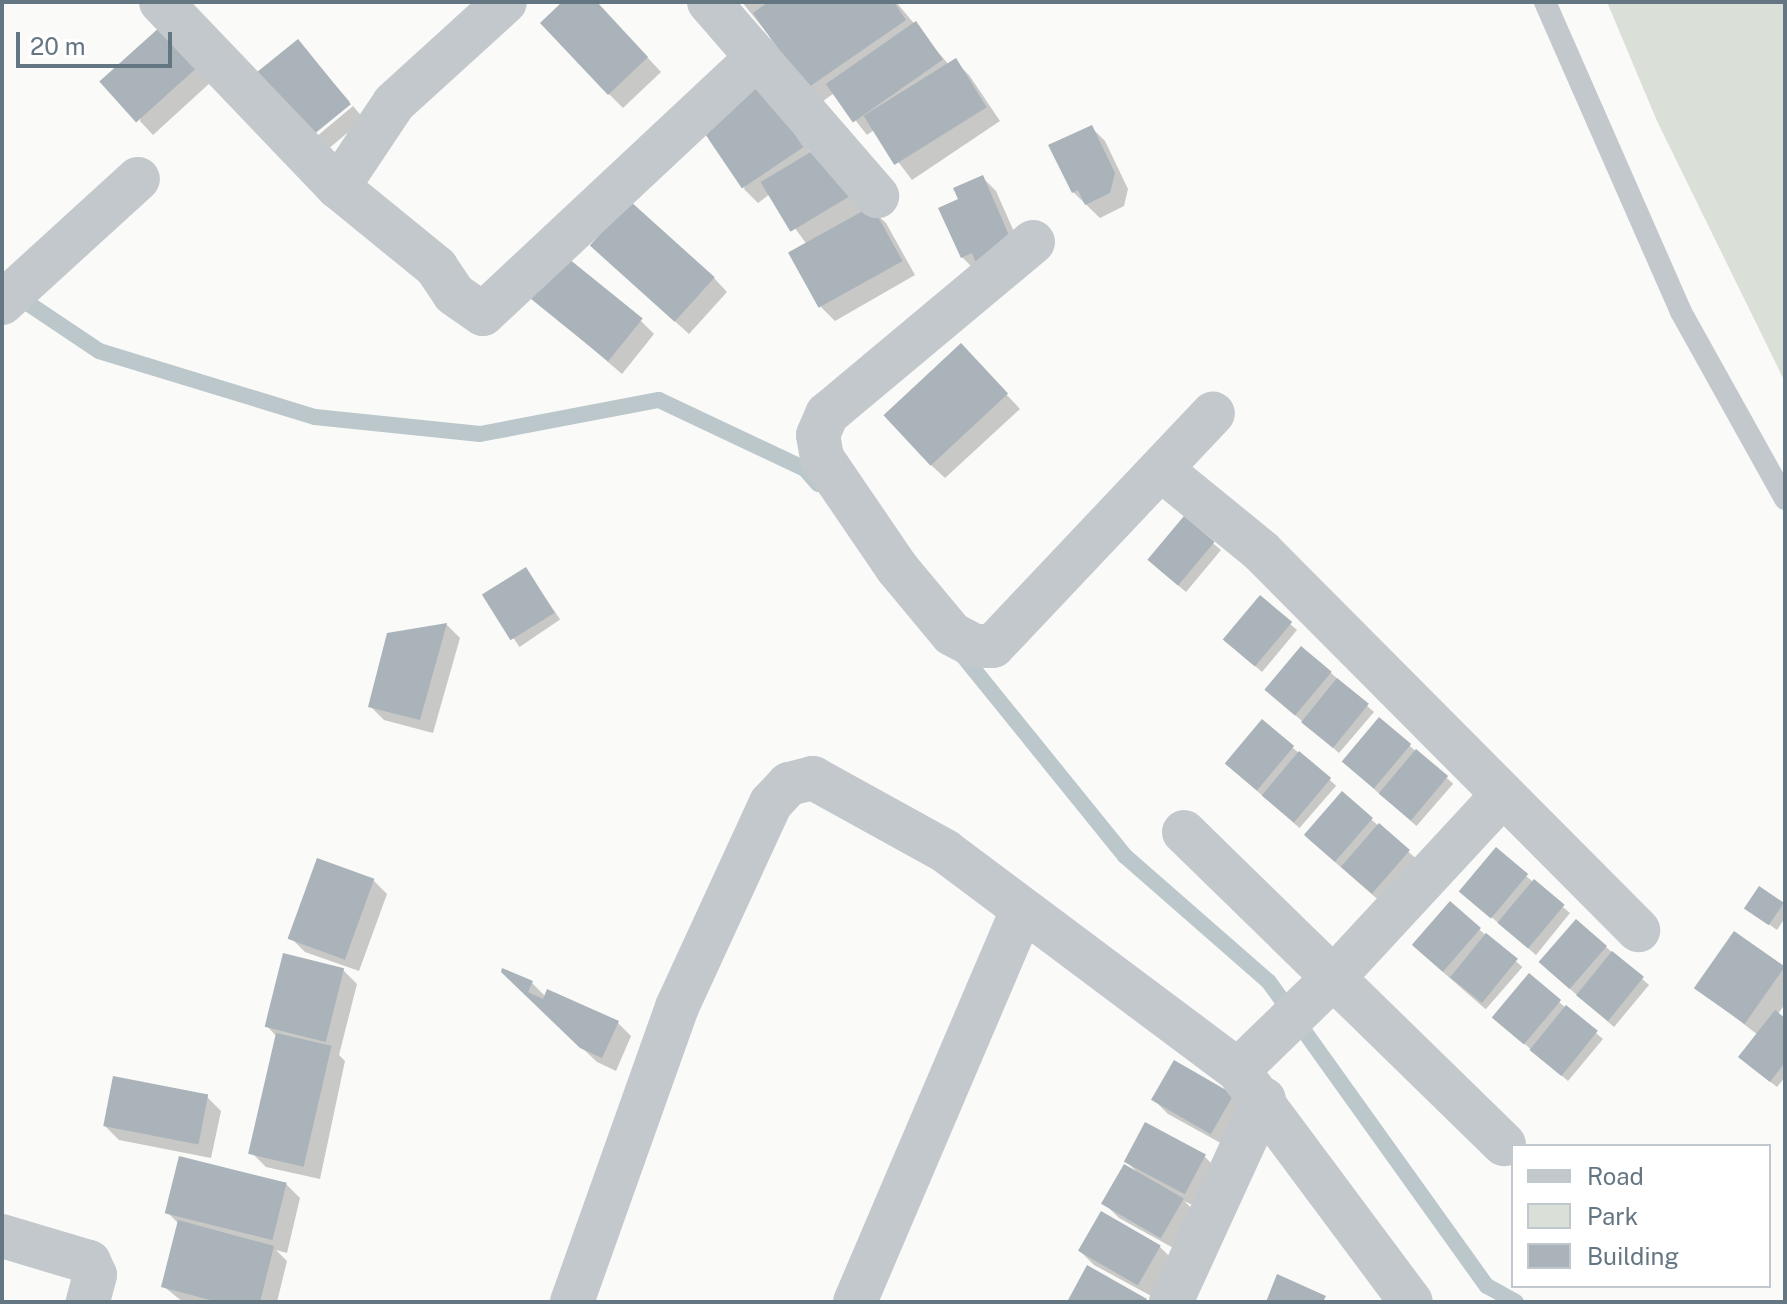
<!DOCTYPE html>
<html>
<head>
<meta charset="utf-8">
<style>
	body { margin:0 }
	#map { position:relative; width:1787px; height:1304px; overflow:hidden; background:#fafaf8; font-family:"Public Sans",sans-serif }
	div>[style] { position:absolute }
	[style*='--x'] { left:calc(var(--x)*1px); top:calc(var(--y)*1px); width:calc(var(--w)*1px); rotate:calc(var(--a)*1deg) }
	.green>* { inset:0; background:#dadfd7 }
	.shadow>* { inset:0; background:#0003; transform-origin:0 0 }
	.stream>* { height:16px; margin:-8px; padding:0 8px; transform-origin:8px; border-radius:8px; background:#bbc7cb }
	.building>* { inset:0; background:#aab3b9; transform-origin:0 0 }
	.lane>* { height:22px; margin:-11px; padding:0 11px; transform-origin:11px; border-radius:11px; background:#c3c8cc }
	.street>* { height:44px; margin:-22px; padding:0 22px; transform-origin:22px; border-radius:22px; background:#c3c8cc }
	span { translate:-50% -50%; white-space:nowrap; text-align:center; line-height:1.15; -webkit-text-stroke:8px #fff; paint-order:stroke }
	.frame { position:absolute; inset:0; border:4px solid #657683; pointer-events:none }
	.legend { position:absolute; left:1511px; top:1144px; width:260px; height:144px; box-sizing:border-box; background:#fff; border:2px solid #c1c8cd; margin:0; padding:10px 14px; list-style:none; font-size:24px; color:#657683 }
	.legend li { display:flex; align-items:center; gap:16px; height:40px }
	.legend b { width:40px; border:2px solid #c1c8cd }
	.scale { position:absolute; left:16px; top:32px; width:156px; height:36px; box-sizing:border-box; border:4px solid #657683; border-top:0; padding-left:10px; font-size:24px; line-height:28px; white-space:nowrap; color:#657683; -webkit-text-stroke:6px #fff; paint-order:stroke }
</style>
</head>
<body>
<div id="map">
	<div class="green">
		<i style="clip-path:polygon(1607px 2px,1785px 2px,1785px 382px,1657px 121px)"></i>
	</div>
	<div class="shadow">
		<i style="clip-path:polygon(565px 2px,596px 2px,661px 72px,623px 108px,609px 94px)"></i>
		<i style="clip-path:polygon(742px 2px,896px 2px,949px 65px,955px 61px,969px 75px,1000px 121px,912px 180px,874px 130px,867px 135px,834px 93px,822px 102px)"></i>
		<i style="clip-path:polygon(160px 28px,211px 82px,153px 135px,140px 121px)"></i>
		<i style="clip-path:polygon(298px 42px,350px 102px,309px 137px)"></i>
		<i style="clip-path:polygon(772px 96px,811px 154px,886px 223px,915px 275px,835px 321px,821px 307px,808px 246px,770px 194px,758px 203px,744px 189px)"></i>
		<i style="left:353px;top:106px;width:17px;height:53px;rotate:50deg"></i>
		<i style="clip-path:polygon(1091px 127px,1105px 141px,1128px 189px,1124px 206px,1100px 218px,1073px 192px)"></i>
		<i style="clip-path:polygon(982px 177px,996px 191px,1027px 261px,976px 271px,962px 257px,961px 200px)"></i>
		<i style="clip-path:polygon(607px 260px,714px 278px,727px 292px,689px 334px)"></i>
		<i style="clip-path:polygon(526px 292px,640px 320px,654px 334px,622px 374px)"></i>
		<i style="clip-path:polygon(974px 360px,1020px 409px,945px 478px,931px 465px)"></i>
		<i style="clip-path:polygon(1184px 519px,1221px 550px,1186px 592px,1156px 567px)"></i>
		<i style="left:526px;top:569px;width:61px;height:49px;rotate:56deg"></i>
		<i style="clip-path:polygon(1290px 624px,1297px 630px,1262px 672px,1232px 646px)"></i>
		<i style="clip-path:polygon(447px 625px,460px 638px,433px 733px,384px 720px,370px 706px,389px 635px)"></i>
		<i style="clip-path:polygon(1331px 673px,1374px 712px,1339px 753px,1273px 696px)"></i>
		<i style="left:1380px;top:720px;width:97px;height:56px;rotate:41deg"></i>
		<i style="left:1263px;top:722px;width:97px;height:56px;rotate:41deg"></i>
		<i style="left:1342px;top:794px;width:97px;height:56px;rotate:41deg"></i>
		<i style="clip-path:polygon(1526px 876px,1570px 913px,1536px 955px,1469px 898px)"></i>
		<i style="clip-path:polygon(373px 880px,387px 894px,359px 971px,305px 952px,291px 938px)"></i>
		<i style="left:1450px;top:904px;width:96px;height:56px;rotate:41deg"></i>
		<i style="clip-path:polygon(1783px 905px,1785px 918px,1777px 930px,1747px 908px)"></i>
		<i style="clip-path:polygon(1735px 934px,1785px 970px,1785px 1004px,1778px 1014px,1785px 1020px,1785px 1077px,1777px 1087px,1747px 1064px,1758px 1035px,1697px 988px)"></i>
		<i style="clip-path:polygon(1606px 947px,1649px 985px,1614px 1027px,1548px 970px)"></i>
		<i style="clip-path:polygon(343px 970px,357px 984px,339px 1055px,345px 1061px,320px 1179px,266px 1167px,252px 1153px,277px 1037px,267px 1026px)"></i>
		<i style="clip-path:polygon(532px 983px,546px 997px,617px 1022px,631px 1036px,616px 1071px,597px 1062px,517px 986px)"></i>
		<i style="clip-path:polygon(1559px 1002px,1603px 1039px,1568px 1081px,1501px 1024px)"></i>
		<i style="clip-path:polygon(1232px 1096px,1246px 1110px,1226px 1146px,1168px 1114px,1154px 1100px)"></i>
		<i style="clip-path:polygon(207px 1097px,221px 1111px,211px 1158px,119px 1140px,105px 1126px)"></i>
		<i style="clip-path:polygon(1146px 1125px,1205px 1157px,1219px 1171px,1199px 1208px,1184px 1201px,1197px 1213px,1177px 1250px,1119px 1218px,1105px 1204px,1138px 1173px,1126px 1161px)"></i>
		<i style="clip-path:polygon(286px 1184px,300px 1198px,287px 1253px,276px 1250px,287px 1261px,277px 1302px,183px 1302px,163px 1286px,179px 1224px,167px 1212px)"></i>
		<i style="clip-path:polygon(1159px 1246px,1173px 1260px,1153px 1297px,1094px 1265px,1080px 1251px)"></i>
	</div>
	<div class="stream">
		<i style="--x:14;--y:294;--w:102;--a:33.8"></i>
		<i style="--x:99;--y:351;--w:226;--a:17"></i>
		<i style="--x:315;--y:417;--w:166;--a:5.9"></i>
		<i style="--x:480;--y:434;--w:182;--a:-10.8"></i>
		<i style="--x:659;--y:400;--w:161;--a:25.3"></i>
		<i style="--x:805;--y:469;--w:20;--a:49"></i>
		<i style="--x:959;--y:651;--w:264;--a:51"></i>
		<i style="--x:1125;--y:856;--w:191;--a:41.2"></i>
		<i style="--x:1269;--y:982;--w:374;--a:54.4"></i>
		<i style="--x:1487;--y:1286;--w:33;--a:29"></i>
	</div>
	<div class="building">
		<i style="clip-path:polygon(562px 2px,597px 2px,648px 57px,608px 95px,540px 23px)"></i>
		<i style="clip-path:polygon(768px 2px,894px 2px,906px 20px,806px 89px,753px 13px)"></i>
		<i style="left:916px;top:21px;width:47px;height:110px;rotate:55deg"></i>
		<i style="left:161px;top:26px;width:55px;height:83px;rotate:48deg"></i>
		<i style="left:298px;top:39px;width:84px;height:55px;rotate:51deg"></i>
		<i style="left:956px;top:58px;width:58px;height:109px;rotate:58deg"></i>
		<i style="left:758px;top:80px;width:81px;height:74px;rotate:56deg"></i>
		<i style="clip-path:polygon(1092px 125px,1115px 173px,1110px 193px,1085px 205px,1078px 190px,1072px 193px,1048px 145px)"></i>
		<i style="left:824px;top:144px;width:58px;height:74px;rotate:59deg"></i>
		<i style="clip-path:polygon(983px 175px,1014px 247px,976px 263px,972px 253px,961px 258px,938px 208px,958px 199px,953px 188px)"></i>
		<i style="left:630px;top:201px;width:114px;height:60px;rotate:42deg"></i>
		<i style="left:872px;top:206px;width:63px;height:96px;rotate:61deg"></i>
		<i style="left:558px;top:250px;width:109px;height:55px;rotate:39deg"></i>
		<i style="left:961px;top:343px;width:69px;height:106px;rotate:47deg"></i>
		<i style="left:1184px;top:516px;width:40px;height:57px;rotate:40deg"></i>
		<i style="left:526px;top:567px;width:54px;height:52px;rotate:58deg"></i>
		<i style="left:1260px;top:595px;width:42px;height:58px;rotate:40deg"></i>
		<i style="clip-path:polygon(447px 623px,420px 720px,368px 707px,387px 633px)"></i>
		<i style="left:1301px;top:646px;width:40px;height:57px;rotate:40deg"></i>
		<i style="left:1337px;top:678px;width:41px;height:57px;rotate:39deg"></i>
		<i style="left:1379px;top:717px;width:42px;height:58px;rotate:40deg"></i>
		<i style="left:1262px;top:719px;width:42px;height:58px;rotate:40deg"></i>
		<i style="left:1416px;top:749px;width:42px;height:58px;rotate:40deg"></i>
		<i style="left:1299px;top:751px;width:42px;height:58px;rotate:40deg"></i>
		<i style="left:1342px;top:791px;width:41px;height:58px;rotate:41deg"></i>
		<i style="left:1379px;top:823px;width:41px;height:58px;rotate:41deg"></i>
		<i style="left:1496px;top:847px;width:42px;height:58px;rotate:40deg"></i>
		<i style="left:317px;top:858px;width:61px;height:86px;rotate:20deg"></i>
		<i style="left:1534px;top:879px;width:40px;height:57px;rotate:40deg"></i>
		<i style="left:1759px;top:886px;width:30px;height:27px;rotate:34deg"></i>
		<i style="left:1450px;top:901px;width:41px;height:58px;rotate:41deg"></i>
		<i style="left:1576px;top:919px;width:41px;height:57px;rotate:41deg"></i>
		<i style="left:1734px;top:931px;width:62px;height:70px;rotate:35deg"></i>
		<i style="left:1486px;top:933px;width:41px;height:57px;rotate:39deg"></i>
		<i style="left:1612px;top:951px;width:41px;height:57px;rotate:39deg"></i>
		<i style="left:283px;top:953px;width:63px;height:76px;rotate:14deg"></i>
		<i style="clip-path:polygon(502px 968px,533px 981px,528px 992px,543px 999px,547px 989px,619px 1021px,602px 1058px,580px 1048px,501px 972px)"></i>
		<i style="left:1529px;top:973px;width:42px;height:58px;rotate:40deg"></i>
		<i style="left:1566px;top:1005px;width:41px;height:58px;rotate:39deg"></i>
		<i style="clip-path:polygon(1775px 1010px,1785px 1018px,1785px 1062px,1770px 1082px,1738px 1057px)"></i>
		<i style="left:276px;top:1033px;width:57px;height:124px;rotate:13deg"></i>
		<i style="left:1174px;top:1060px;width:69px;height:46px;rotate:30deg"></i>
		<i style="left:113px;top:1076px;width:97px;height:51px;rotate:11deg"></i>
		<i style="left:1145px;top:1122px;width:69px;height:45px;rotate:28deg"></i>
		<i style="left:179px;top:1156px;width:111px;height:59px;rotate:14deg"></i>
		<i style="left:1124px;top:1164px;width:69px;height:46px;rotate:30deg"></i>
		<i style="left:1101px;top:1211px;width:69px;height:46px;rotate:30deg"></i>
		<i style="clip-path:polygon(178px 1220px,274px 1246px,260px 1302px,218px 1302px,161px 1287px)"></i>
		<i style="clip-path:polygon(1087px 1265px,1147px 1299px,1145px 1302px,1067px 1302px)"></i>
		<i style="clip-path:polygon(1277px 1274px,1326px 1296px,1323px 1302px,1266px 1302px)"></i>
	</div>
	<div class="lane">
		<i style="--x:1545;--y:2;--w:339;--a:66.3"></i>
		<i style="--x:1681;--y:312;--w:214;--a:60.9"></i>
	</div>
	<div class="street">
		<i style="--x:161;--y:2;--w:256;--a:46.3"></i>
		<i style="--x:338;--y:187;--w:127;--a:39.2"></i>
		<i style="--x:436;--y:267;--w:32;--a:56"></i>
		<i style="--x:454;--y:294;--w:35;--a:35"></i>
		<i style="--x:483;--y:314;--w:376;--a:-43.1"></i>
		<i style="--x:709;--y:2;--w:257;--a:49.1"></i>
		<i style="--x:338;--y:187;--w:101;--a:-56.3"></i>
		<i style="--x:394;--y:103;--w:150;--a:-42.3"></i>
		<i style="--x:1033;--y:242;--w:268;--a:140.1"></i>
		<i style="--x:827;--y:414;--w:23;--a:113"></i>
		<i style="--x:818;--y:435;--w:23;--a:80"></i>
		<i style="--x:822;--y:458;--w:133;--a:55.7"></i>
		<i style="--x:897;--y:568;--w:86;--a:50.2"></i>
		<i style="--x:952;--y:634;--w:26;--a:28"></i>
		<i style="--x:975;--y:646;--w:18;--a:0"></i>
		<i style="--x:993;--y:646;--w:320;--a:-46.6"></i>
		<i style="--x:2;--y:303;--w:184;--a:-42.4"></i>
		<i style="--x:1163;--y:471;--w:127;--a:39.2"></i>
		<i style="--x:1261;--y:551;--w:535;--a:45.15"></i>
		<i style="--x:1184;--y:832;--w:447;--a:44.3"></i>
		<i style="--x:1238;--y:1070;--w:135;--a:-44.1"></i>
		<i style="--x:1335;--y:976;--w:244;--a:-47.2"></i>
		<i style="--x:2;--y:1236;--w:91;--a:16.6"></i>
		<i style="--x:89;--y:1262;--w:14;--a:65"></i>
		<i style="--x:95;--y:1275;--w:28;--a:105"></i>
		<i style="--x:572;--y:1302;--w:313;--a:-70.4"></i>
		<i style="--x:677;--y:1007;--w:225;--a:-65.3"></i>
		<i style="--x:771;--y:803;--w:26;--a:-47"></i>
		<i style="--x:789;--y:784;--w:25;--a:-14"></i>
		<i style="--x:813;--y:778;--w:151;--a:28.9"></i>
		<i style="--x:945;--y:851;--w:366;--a:36.8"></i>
		<i style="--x:1238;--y:1070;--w:289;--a:53.3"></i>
		<i style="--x:855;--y:1302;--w:425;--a:-66.9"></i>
		<i style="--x:1171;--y:1302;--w:223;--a:-65.4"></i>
	</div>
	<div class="frame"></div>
	<ul class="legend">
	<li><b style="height:10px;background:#c3c8cc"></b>Road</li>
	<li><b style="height:22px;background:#dadfd7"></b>Park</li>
	<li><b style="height:22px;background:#aab3b9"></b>Building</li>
	</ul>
	<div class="scale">20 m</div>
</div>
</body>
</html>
